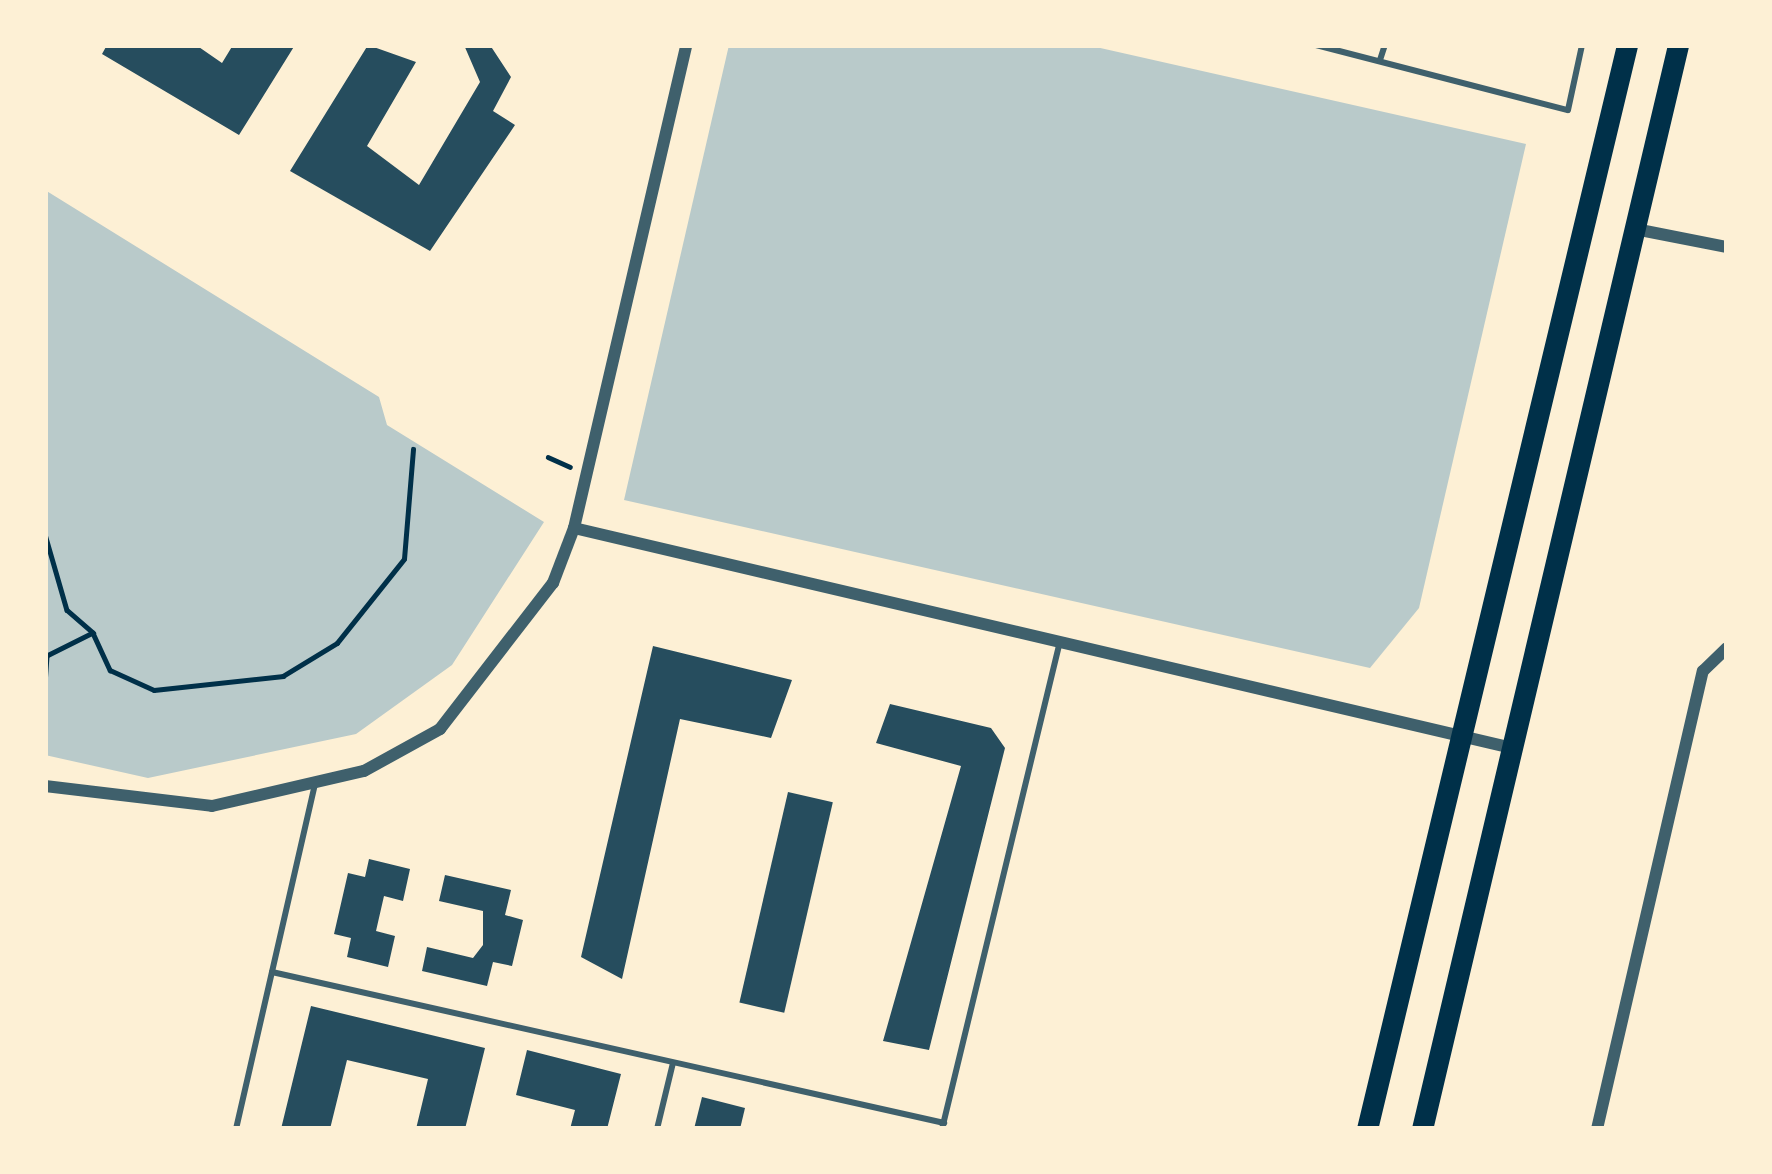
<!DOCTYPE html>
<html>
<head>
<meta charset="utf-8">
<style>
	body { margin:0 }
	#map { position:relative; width:1772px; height:1174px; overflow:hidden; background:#fdf0d5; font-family:"Noto Sans",sans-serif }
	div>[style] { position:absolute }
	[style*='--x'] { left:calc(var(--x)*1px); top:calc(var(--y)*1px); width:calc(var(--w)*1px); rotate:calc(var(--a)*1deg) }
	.green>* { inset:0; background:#b9caca }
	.building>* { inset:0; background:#264d5e; transform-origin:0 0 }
	.path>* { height:4.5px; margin:-2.25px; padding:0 2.25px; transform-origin:2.25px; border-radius:2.25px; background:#003049 }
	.service>* { height:6px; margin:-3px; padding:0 3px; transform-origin:3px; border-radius:3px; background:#3f606c }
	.minor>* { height:12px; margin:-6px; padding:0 6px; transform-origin:6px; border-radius:6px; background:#3f606c }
	.primary>* { height:21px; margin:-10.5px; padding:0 10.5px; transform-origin:10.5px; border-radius:10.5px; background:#003049 }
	span { translate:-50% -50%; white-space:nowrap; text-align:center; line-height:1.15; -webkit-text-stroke:12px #fdf0d5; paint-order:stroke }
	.frame { position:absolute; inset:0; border:48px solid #fdf0d5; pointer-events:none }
</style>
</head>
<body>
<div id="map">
	<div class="green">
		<i style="clip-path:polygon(729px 45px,1087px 45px,1526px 144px,1419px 608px,1370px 668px,624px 500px)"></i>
		<i style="clip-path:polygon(45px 190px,379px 397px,387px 425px,544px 522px,452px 665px,356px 734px,148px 778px,45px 755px)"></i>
	</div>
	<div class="building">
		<i style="clip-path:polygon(107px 45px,196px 45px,222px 63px,233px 45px,295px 45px,239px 135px,102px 54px)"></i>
		<i style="clip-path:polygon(368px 45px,416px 62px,367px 146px,419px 185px,480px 82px,464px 45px,490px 45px,511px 77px,493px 111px,515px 125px,430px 251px,290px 171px)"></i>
		<i style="clip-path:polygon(653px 646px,792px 680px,771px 738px,680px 719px,622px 979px,581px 957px)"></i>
		<i style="clip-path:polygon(890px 704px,991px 728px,1005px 748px,929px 1050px,883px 1041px,961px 766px,876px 743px)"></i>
		<i style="left:788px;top:792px;width:46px;height:216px;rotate:13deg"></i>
		<i style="clip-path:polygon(369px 859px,410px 869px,403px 901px,384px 896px,376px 931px,395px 936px,388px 967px,347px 957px,351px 938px,334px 934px,348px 873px,365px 877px)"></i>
		<i style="clip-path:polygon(445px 875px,511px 890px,505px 915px,523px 920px,512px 966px,493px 962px,487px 986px,422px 971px,427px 947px,473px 958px,483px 945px,483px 911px,439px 901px)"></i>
		<i style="clip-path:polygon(311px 1006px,485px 1048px,465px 1129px,416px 1129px,428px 1079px,347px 1060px,330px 1129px,281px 1129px)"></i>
		<i style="clip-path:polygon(527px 1050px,621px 1074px,607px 1129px,570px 1129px,575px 1110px,516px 1095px)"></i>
		<i style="clip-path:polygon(702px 1097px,745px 1108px,740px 1129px,694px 1129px)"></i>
	</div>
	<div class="path">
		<i style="--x:548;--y:457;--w:24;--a:24"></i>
		<i style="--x:45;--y:534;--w:79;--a:73.9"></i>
		<i style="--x:67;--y:610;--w:35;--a:41"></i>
		<i style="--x:93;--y:633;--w:51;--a:153.4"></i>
		<i style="--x:47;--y:656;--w:26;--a:94"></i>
		<i style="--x:93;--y:633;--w:41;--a:65.3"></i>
		<i style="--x:110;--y:670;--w:48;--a:24.4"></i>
		<i style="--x:154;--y:690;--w:130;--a:-6.2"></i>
		<i style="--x:283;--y:676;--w:63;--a:-31.4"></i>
		<i style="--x:337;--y:643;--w:107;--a:-51.4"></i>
		<i style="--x:404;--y:559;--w:110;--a:-85.3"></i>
	</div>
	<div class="service">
		<i style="--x:1316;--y:45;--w:260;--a:14.5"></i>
		<i style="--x:1568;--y:110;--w:66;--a:-77.8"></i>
		<i style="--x:1380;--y:60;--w:16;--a:-72"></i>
		<i style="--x:272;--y:972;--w:689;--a:12.66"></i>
		<i style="--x:236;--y:1129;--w:354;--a:-77.1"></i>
		<i style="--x:657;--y:1129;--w:68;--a:-76.4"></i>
		<i style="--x:942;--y:1129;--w:499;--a:-76.4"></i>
	</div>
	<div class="minor">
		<i style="--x:1635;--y:229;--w:94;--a:11.1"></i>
		<i style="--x:574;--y:528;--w:963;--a:13.2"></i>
		<i style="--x:45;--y:786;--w:168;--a:6.8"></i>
		<i style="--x:212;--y:806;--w:156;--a:-13"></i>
		<i style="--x:364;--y:771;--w:87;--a:-28.9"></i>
		<i style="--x:440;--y:729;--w:185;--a:-52.3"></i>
		<i style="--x:553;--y:583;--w:59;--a:-69.1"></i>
		<i style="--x:574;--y:528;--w:496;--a:-76.9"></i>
		<i style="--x:1597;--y:1129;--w:470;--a:-77"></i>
		<i style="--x:1703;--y:671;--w:33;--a:-44"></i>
	</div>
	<div class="primary">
		<i style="--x:1367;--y:1129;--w:1115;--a:-76.51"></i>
		<i style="--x:1422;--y:1129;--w:1114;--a:-76.71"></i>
	</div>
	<div class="frame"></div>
</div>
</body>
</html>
